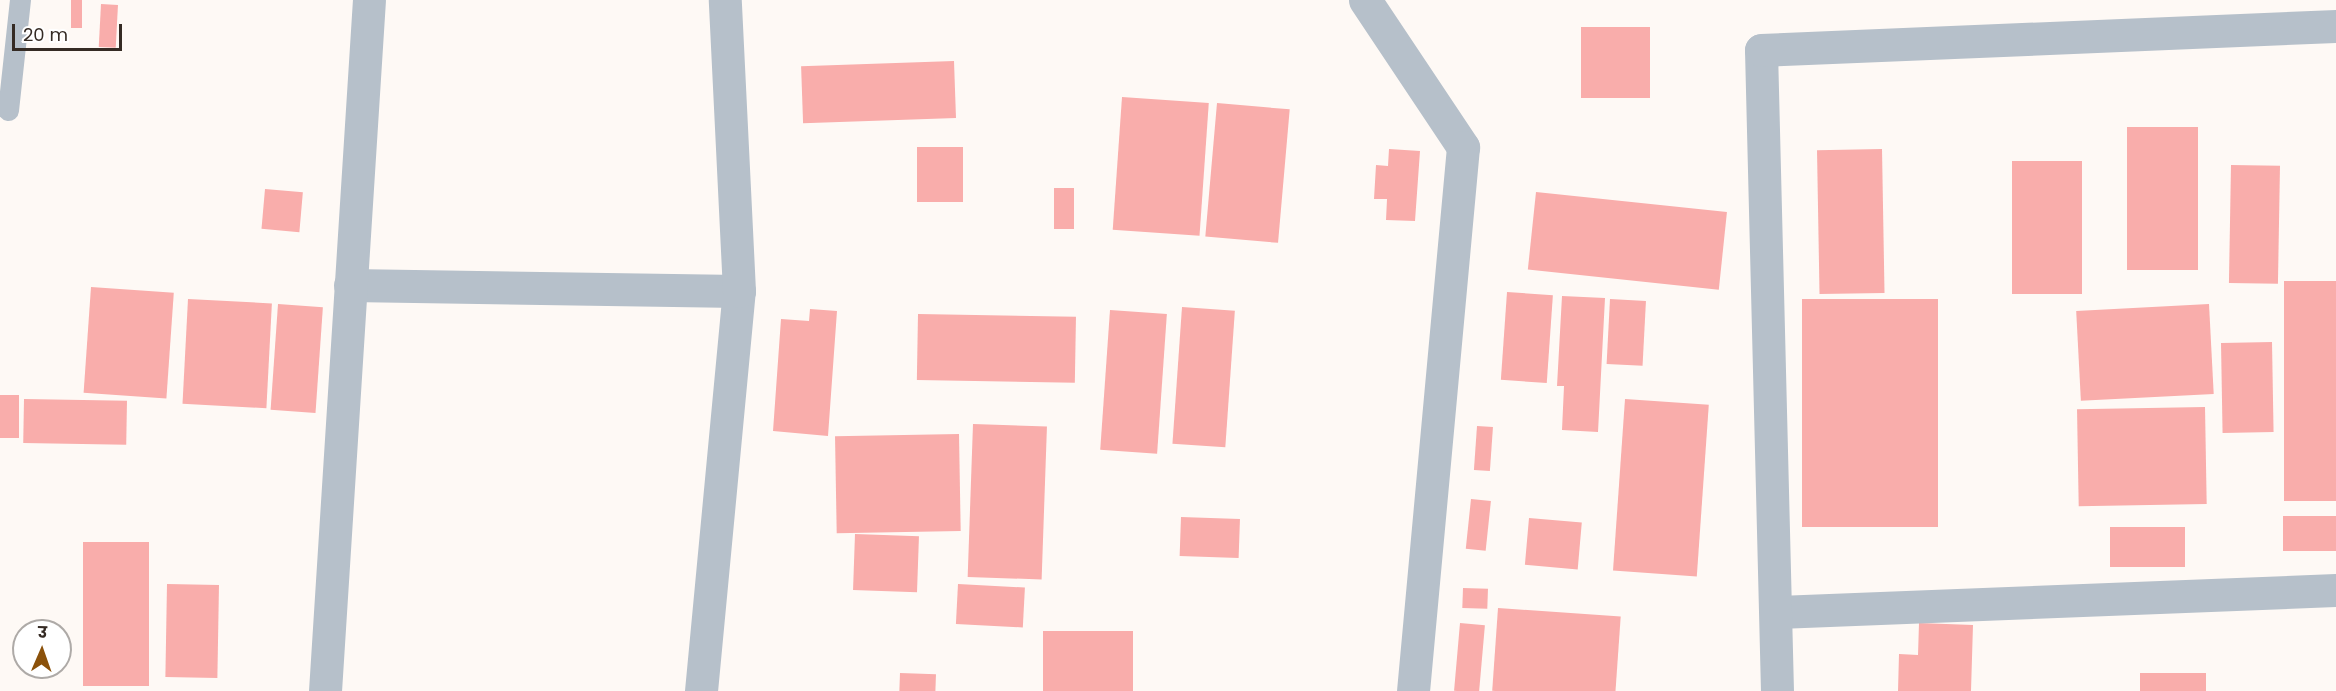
<!DOCTYPE html>
<html>
<head>
<meta charset="utf-8">
<style>
	body { margin:0 }
	#map { position:relative; width:2336px; height:691px; overflow:hidden; background:#fef9f5; font-family:Poppins,"Noto Sans Devanagari",sans-serif }
	div>[style] { position:absolute }
	[style*='--x'] { left:calc(var(--x)*1px); top:calc(var(--y)*1px); width:calc(var(--w)*1px); rotate:calc(var(--a)*1deg) }
	.building>* { inset:0; background:#f9adab; transform-origin:0 0 }
	.service>* { height:21px; margin:-10.5px; padding:0 10.5px; transform-origin:10.5px; border-radius:10.5px; background:#b6c0ca }
	.minor>* { height:33px; margin:-16.5px; padding:0 16.5px; transform-origin:16.5px; border-radius:16.5px; background:#b6c0ca }
	.tertiary>* { height:33px; margin:-16.5px; padding:0 16.5px; transform-origin:16.5px; border-radius:16.5px; background:#b6c0ca }
	span { translate:-50% -50%; white-space:nowrap; text-align:center; line-height:1.15; -webkit-text-stroke:5px #fff; paint-order:stroke }
	.north { position:absolute; left:12px; top:619px; width:60px; height:60px; box-sizing:border-box; background:#fff; border:2px solid #aeaaa7; border-radius:50%; rotate:2deg; font-size:16px; font-weight:700; line-height:24px; text-align:center; color:#352b24 }
	.north::after { content:''; display:block; margin:auto; width:21px; height:27px; background:#8b510a; clip-path:polygon(50% 0,100% 100%,50% 72%,0 100%) }
	.scale { position:absolute; left:12px; top:24px; width:110px; height:27px; box-sizing:border-box; border:3px solid #352b24; border-top:0; padding-left:8px; font-size:18px; line-height:21px; white-space:nowrap; color:#352b24; -webkit-text-stroke:4px #fff; paint-order:stroke }
</style>
</head>
<body>
<div id="map">
	<div class="building">
		<i style="left:71px;top:0;width:11px;height:28px"></i>
		<i style="left:101px;top:4px;width:17px;height:43px;rotate:3deg"></i>
		<i style="left:1581px;top:27px;width:69px;height:71px"></i>
		<i style="left:954px;top:61px;width:57px;height:153px;rotate:88deg"></i>
		<i style="left:1122px;top:97px;width:87px;height:133px;rotate:4deg"></i>
		<i style="left:1217px;top:103px;width:73px;height:134px;rotate:5deg"></i>
		<i style="left:2127px;top:127px;width:71px;height:143px"></i>
		<i style="left:917px;top:147px;width:46px;height:55px"></i>
		<i style="clip-path:polygon(1389px 149px,1420px 151px,1415px 221px,1386px 220px,1387px 199px,1374px 199px,1376px 165px,1388px 166px)"></i>
		<i style="left:1882px;top:149px;width:144px;height:65px;rotate:89deg"></i>
		<i style="left:2082px;top:161px;width:133px;height:70px;rotate:90deg"></i>
		<i style="left:2231px;top:165px;width:49px;height:118px;rotate:1deg"></i>
		<i style="left:1054px;top:188px;width:20px;height:41px"></i>
		<i style="left:265px;top:189px;width:38px;height:40px;rotate:5deg"></i>
		<i style="left:1536px;top:192px;width:192px;height:78px;rotate:6deg"></i>
		<i style="left:2284px;top:281px;width:52px;height:220px"></i>
		<i style="left:91px;top:287px;width:83px;height:106px;rotate:4deg"></i>
		<i style="left:1507px;top:292px;width:46px;height:88px;rotate:4deg"></i>
		<i style="clip-path:polygon(1562px 296px,1605px 298px,1598px 432px,1562px 430px,1564px 386px,1557px 386px)"></i>
		<i style="left:188px;top:299px;width:84px;height:105px;rotate:3deg"></i>
		<i style="left:1610px;top:299px;width:36px;height:65px;rotate:3deg"></i>
		<i style="left:1802px;top:299px;width:136px;height:228px"></i>
		<i style="left:278px;top:304px;width:45px;height:106px;rotate:4deg"></i>
		<i style="left:2209px;top:304px;width:90px;height:133px;rotate:87deg"></i>
		<i style="left:1182px;top:307px;width:53px;height:137px;rotate:4deg"></i>
		<i style="clip-path:polygon(810px 309px,837px 311px,828px 436px,773px 431px,781px 319px,809px 321px)"></i>
		<i style="left:1110px;top:310px;width:57px;height:140px;rotate:4deg"></i>
		<i style="left:918px;top:314px;width:158px;height:66px;rotate:1deg"></i>
		<i style="left:2272px;top:342px;width:90px;height:51px;rotate:89deg"></i>
		<i style="left:0;top:395px;width:19px;height:43px"></i>
		<i style="left:24px;top:399px;width:103px;height:44px;rotate:1deg"></i>
		<i style="left:1625px;top:399px;width:84px;height:172px;rotate:4deg"></i>
		<i style="left:2205px;top:407px;width:97px;height:128px;rotate:89deg"></i>
		<i style="left:973px;top:424px;width:74px;height:153px;rotate:2deg"></i>
		<i style="left:1477px;top:426px;width:16px;height:44px;rotate:4deg"></i>
		<i style="left:959px;top:434px;width:97px;height:124px;rotate:89deg"></i>
		<i style="left:1471px;top:499px;width:20px;height:50px;rotate:6deg"></i>
		<i style="left:2283px;top:516px;width:53px;height:35px"></i>
		<i style="left:1181px;top:517px;width:59px;height:39px;rotate:2deg"></i>
		<i style="left:1529px;top:518px;width:53px;height:47px;rotate:5deg"></i>
		<i style="left:2110px;top:527px;width:75px;height:40px"></i>
		<i style="left:855px;top:534px;width:64px;height:56px;rotate:2deg"></i>
		<i style="left:83px;top:542px;width:66px;height:144px"></i>
		<i style="left:167px;top:584px;width:52px;height:93px;rotate:1deg"></i>
		<i style="left:958px;top:584px;width:67px;height:40px;rotate:3deg"></i>
		<i style="left:1463px;top:588px;width:25px;height:20px;rotate:2deg"></i>
		<i style="left:1498px;top:608px;width:123px;height:83px;rotate:4deg"></i>
		<i style="left:1460px;top:623px;width:25px;height:68px;rotate:5deg"></i>
		<i style="clip-path:polygon(1919px 623px,1973px 625px,1971px 691px,1898px 691px,1899px 654px,1918px 655px)"></i>
		<i style="left:1133px;top:631px;width:60px;height:90px;rotate:90deg"></i>
		<i style="left:900px;top:673px;width:36px;height:18px;rotate:2deg"></i>
		<i style="left:2140px;top:673px;width:66px;height:18px"></i>
	</div>
	<div class="service">
		<i style="--x:8;--y:110;--w:111;--a:-83.8"></i>
	</div>
	<div class="minor">
		<i style="--x:1365;--y:0;--w:177;--a:56.3"></i>
		<i style="--x:1463;--y:147;--w:546;--a:95.25"></i>
		<i style="--x:350;--y:285;--w:389;--a:0.9"></i>
		<i style="--x:1778;--y:612;--w:558;--a:-2.26"></i>
		<i style="--x:701;--y:691;--w:402;--a:-84.6"></i>
		<i style="--x:739;--y:291;--w:291;--a:-92.8"></i>
		<i style="--x:1777;--y:691;--w:641;--a:-91.43"></i>
		<i style="--x:1761;--y:50;--w:576;--a:-2.39"></i>
	</div>
	<div class="tertiary">
		<i style="--x:325;--y:691;--w:692;--a:-86.36"></i>
	</div>
	<div class="north">उ</div>
	<div class="scale">20 m</div>
</div>
</body>
</html>
